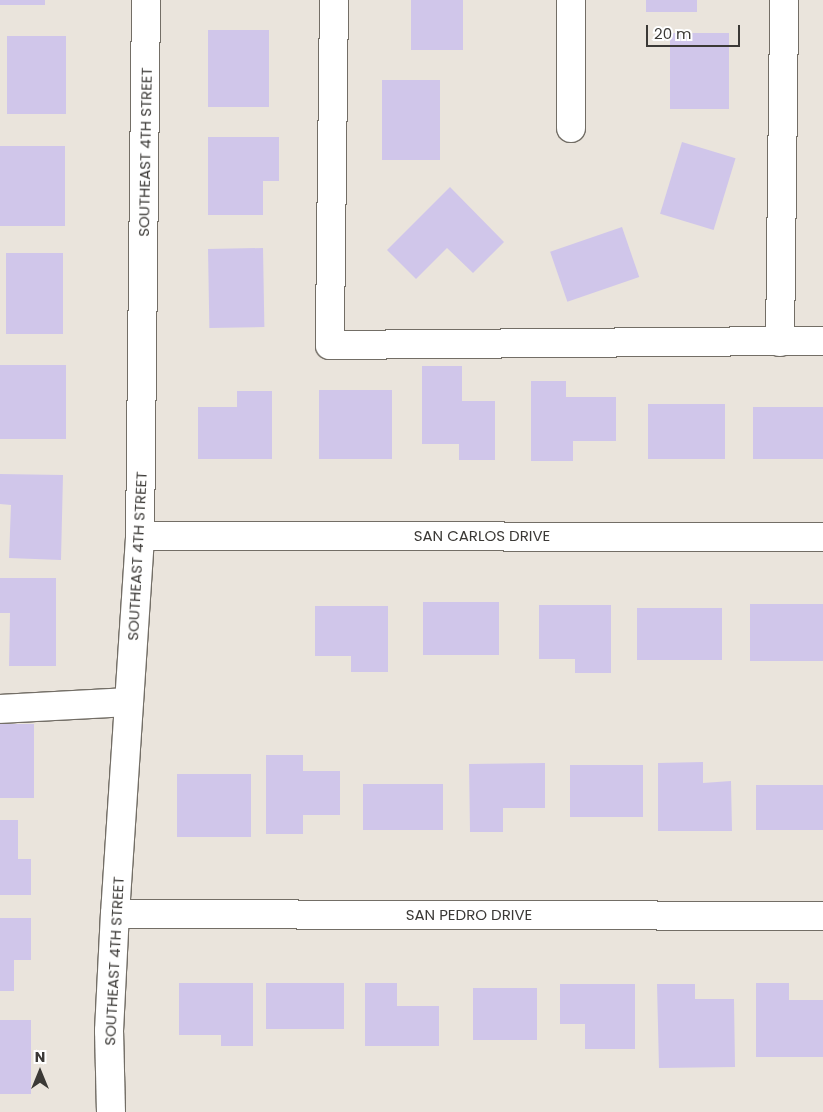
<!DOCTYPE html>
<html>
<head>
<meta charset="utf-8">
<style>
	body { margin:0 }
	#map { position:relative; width:823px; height:1112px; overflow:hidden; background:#eae4dc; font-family:Poppins,sans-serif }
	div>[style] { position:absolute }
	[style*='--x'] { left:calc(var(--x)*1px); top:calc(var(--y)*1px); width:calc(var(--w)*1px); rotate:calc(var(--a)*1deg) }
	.building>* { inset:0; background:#d0c6ea; transform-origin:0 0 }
	.roads { filter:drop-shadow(1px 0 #736e66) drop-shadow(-1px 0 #736e66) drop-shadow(0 1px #736e66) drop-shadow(0 -1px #736e66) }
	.minor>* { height:28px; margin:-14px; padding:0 14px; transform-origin:14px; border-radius:14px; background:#fff }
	span { translate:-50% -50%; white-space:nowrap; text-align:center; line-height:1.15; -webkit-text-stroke:4.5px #fff; paint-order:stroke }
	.street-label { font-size:15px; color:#3b3936 }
	.north { position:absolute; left:15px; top:1047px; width:50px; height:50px; -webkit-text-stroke:4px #fff; paint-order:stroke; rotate:0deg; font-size:14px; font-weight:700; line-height:20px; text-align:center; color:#3b3936 }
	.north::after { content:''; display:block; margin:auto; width:18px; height:22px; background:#3b3936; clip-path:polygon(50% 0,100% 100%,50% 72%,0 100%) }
	.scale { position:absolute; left:646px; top:25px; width:94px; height:22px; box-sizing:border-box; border:2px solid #3b3936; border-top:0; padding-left:6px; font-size:15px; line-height:18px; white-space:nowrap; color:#3b3936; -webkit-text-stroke:4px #fff; paint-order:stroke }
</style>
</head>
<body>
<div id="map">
	<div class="building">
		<i style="left:0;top:0;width:45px;height:5px"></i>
		<i style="left:411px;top:0;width:52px;height:50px"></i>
		<i style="left:646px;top:0;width:51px;height:12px"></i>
		<i style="left:208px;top:30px;width:61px;height:77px"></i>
		<i style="left:670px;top:33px;width:59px;height:76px"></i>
		<i style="left:7px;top:36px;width:59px;height:78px"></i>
		<i style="left:382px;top:80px;width:58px;height:80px"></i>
		<i style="clip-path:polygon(208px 137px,279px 137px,279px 181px,263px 181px,263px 215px,208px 215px)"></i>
		<i style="left:682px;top:142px;width:56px;height:75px;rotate:17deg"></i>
		<i style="left:0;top:146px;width:65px;height:80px"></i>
		<i style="clip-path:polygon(450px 187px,504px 242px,473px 273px,447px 248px,416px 279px,387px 250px)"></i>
		<i style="left:622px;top:227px;width:53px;height:76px;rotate:71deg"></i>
		<i style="left:263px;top:248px;width:79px;height:55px;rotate:89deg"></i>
		<i style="left:6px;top:253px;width:57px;height:81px"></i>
		<i style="left:0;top:365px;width:66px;height:74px"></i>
		<i style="clip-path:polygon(422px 366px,462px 366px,462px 401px,495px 401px,495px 460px,459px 460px,459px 444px,422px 444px)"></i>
		<i style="clip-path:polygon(531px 381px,566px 381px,566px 397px,616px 397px,616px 441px,573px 441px,573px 461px,531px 461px)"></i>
		<i style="left:319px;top:390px;width:73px;height:69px"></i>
		<i style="clip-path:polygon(237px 391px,272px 391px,272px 459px,198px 459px,198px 407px,237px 407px)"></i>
		<i style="left:648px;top:404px;width:77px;height:55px"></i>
		<i style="left:753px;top:407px;width:70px;height:52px"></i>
		<i style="clip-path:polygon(0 474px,63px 475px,61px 560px,9px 558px,11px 505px,0 504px)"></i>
		<i style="clip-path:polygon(0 578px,56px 578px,56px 666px,9px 666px,10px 613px,0 613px)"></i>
		<i style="left:423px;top:602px;width:76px;height:53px"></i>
		<i style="left:750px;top:604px;width:73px;height:57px"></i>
		<i style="clip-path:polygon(539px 605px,611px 605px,611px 673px,575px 673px,575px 659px,539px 659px)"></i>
		<i style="clip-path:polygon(315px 606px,388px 606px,388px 672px,351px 672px,351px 656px,315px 656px)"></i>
		<i style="left:637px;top:608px;width:85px;height:52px"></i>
		<i style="left:0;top:724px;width:34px;height:74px"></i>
		<i style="clip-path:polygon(266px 755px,303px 755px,303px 771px,340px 771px,340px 815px,303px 815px,303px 834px,266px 834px)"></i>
		<i style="clip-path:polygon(703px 762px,703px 783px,731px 781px,732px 831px,658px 831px,658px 763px)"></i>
		<i style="clip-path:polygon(545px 763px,545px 808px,503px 808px,503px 832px,470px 832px,469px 764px)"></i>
		<i style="left:570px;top:765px;width:73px;height:52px"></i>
		<i style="left:177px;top:774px;width:74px;height:63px"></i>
		<i style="left:363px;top:784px;width:80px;height:46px"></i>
		<i style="left:756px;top:785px;width:67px;height:45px"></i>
		<i style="clip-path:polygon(0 820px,18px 820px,18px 859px,31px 859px,31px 895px,0 895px)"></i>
		<i style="clip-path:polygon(0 918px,31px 918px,31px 960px,14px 960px,14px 991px,0 991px)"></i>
		<i style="clip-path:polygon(179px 983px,253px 983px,253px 1046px,221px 1046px,221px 1035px,179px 1035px)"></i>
		<i style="left:266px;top:983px;width:78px;height:46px"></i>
		<i style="clip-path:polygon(365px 983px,397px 983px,397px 1006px,439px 1006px,439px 1046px,365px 1046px)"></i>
		<i style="clip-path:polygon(756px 983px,789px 983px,789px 1000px,823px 1000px,823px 1057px,756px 1057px)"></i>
		<i style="clip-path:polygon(560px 984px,635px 984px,635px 1049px,585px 1049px,585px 1024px,560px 1024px)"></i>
		<i style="clip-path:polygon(657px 984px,695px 984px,695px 999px,734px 999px,735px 1067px,659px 1068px)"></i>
		<i style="left:473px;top:988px;width:64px;height:52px"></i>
		<i style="left:0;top:1020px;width:31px;height:74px"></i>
	</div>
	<div class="roads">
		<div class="minor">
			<i style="--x:334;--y:0;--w:345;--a:90.7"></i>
			<i style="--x:330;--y:345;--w:493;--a:-0.5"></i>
			<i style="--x:571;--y:128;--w:128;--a:-90"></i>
			<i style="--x:780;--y:342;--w:342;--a:-89.3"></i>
			<i style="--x:140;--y:536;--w:683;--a:0.08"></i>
			<i style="--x:0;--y:709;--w:129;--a:-3.1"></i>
			<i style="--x:115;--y:914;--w:708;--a:0.16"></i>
			<i style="--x:111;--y:1112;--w:81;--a:-91.4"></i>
			<i style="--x:109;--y:1031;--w:117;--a:-87.1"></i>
			<i style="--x:115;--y:914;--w:379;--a:-86.2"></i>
			<i style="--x:140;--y:536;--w:536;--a:-89.36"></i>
		</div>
	</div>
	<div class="street-label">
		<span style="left:145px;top:152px;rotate:-89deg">SOUTHEAST 4TH STREET</span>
		<span style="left:482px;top:536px">SAN CARLOS DRIVE</span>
		<span style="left:137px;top:556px;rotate:-87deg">SOUTHEAST 4TH STREET</span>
		<span style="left:469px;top:915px">SAN PEDRO DRIVE</span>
		<span style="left:114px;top:961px;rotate:-87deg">SOUTHEAST 4TH STREET</span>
	</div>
	<div class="north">N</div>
	<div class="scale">20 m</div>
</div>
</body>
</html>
